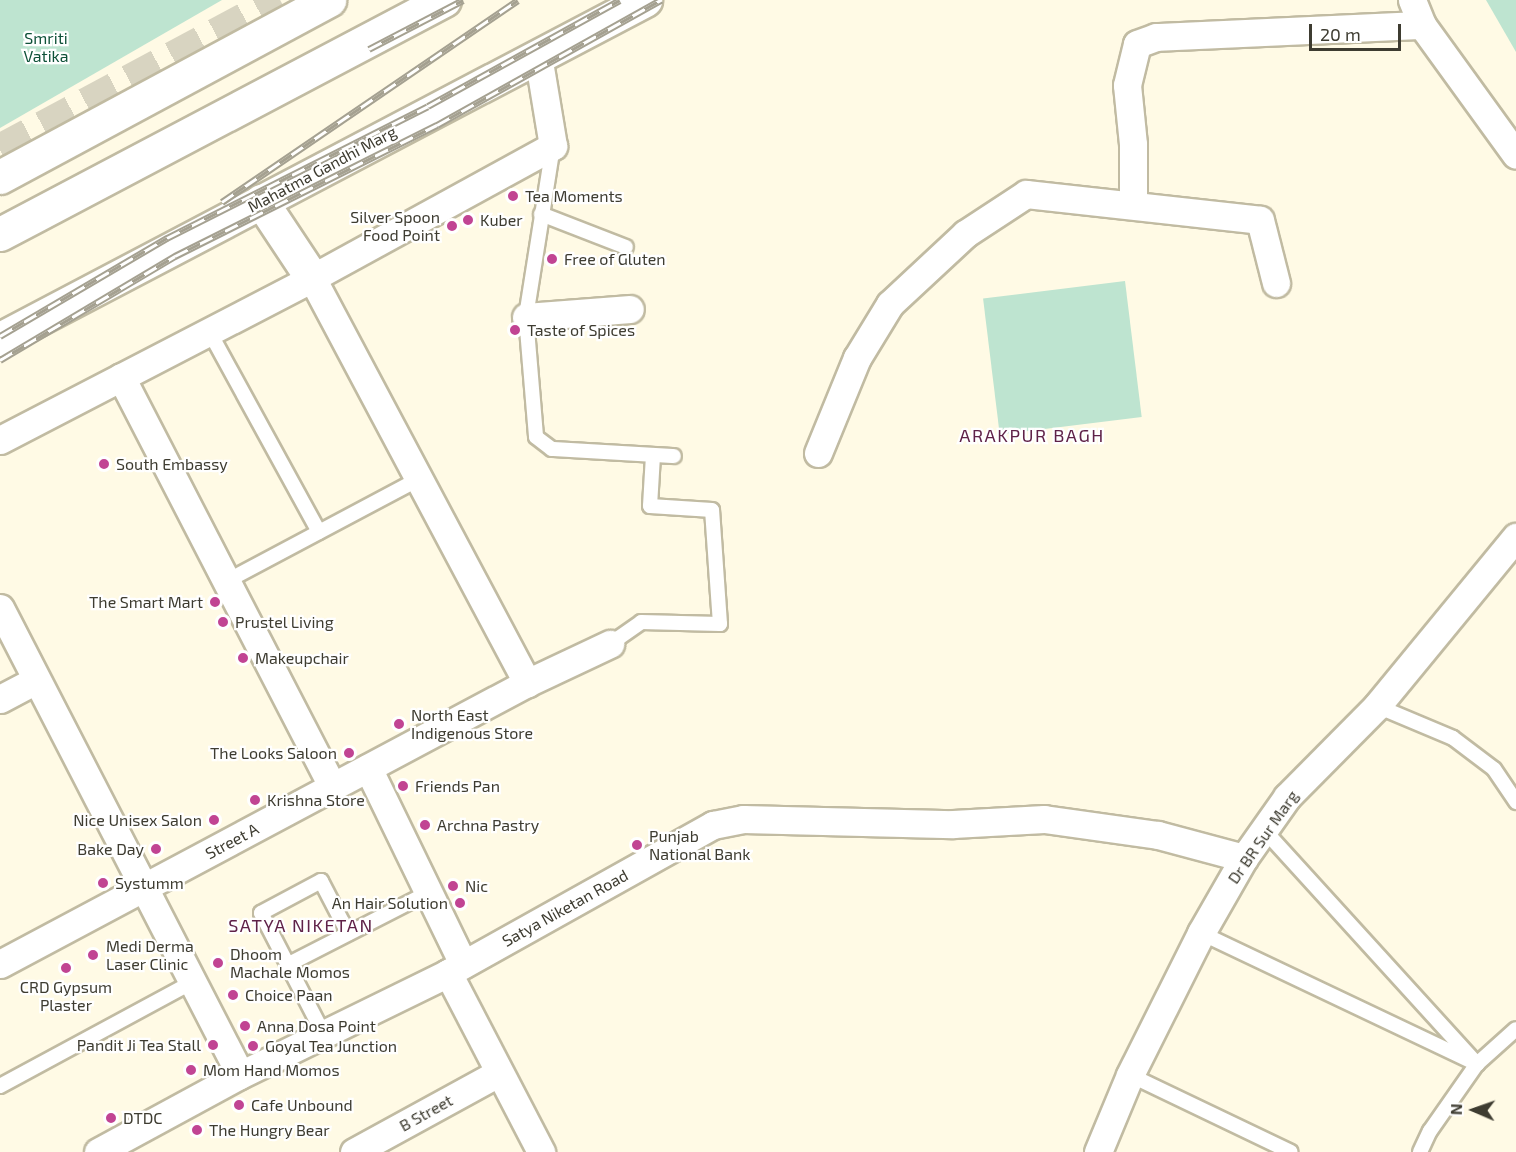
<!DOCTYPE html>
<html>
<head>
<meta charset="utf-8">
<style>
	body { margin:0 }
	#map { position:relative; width:1516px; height:1152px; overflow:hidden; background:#fffae5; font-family:"Exo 2",sans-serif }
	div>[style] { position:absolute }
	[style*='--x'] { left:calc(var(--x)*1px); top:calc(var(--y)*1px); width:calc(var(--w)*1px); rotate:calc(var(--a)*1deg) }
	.green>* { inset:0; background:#bee4d0; transform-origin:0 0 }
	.primary-tunnel>* { height:33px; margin-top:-16.5px; transform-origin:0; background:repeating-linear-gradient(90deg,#d8d4c1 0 33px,transparent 0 49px) }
	.roads { filter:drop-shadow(2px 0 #c1bba2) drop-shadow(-2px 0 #c1bba2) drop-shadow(0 2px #c1bba2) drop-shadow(0 -2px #c1bba2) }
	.service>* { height:14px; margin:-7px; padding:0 7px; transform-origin:7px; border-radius:7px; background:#fff }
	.minor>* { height:27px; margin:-13.5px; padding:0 13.5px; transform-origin:13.5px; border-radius:13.5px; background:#fff }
	.tertiary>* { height:33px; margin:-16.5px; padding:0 16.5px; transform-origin:16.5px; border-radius:16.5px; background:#fff }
	.primary>* { height:33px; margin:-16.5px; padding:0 16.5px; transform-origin:16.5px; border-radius:16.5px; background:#fff }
	.rail>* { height:7px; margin-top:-3.5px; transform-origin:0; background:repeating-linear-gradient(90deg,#fff 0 14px,#a5a191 0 28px); box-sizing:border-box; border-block:2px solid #a5a191 }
	.dots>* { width:16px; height:16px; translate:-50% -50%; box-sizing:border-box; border:3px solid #fff; border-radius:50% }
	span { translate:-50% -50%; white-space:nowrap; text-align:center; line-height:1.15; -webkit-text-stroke:4.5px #fff; paint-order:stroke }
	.park-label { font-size:16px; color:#0e5138 }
	.street-label { font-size:16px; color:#3e3c31 }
	.poi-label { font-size:16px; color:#3e3c31 }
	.left { translate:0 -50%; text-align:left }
	.right { translate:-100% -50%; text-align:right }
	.neighbourhood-label { font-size:18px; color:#5f2248; letter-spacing:1.5px }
	.north { position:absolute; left:1444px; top:1080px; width:60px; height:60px; -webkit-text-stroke:4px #fff; paint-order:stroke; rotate:272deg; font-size:16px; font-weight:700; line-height:24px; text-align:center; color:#3e3c31 }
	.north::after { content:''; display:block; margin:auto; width:21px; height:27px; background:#3e3c31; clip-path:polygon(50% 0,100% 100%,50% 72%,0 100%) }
	.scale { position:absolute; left:1309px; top:24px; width:92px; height:27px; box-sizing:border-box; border:3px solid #3e3c31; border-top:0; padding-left:8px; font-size:18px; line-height:21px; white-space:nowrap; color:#3e3c31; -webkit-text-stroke:4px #fff; paint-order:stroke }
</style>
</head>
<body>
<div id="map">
	<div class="green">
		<i style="clip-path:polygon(0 0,222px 0,0 128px)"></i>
		<i style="clip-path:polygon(1486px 0,1516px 0,1516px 52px)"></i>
		<i style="left:1125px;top:281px;width:137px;height:143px;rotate:83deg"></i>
	</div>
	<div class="primary-tunnel">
		<i style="--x:0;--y:150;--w:318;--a:-28.2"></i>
	</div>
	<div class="roads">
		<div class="service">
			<i style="--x:553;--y:146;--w:173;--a:99"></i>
			<i style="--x:526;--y:317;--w:120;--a:85.2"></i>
			<i style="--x:536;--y:437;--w:20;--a:37"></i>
			<i style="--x:552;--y:449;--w:122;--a:3.3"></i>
			<i style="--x:541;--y:214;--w:91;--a:21.2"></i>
			<i style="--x:209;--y:331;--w:229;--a:61.3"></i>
			<i style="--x:225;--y:582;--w:220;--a:-28"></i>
			<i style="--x:610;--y:644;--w:38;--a:-35"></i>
			<i style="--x:641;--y:622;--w:79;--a:1.5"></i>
			<i style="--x:720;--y:624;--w:114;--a:-94"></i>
			<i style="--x:712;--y:510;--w:62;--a:-176.3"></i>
			<i style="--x:650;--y:506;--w:51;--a:-86.6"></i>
			<i style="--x:1377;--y:706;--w:82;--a:22.8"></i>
			<i style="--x:1453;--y:738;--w:51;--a:37.1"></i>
			<i style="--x:1494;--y:769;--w:40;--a:56"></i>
			<i style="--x:1201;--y:933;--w:306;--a:25.4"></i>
			<i style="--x:1477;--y:1064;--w:316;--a:-132.3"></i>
			<i style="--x:287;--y:965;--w:158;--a:-27.1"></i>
			<i style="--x:323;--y:1033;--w:135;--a:-117.3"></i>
			<i style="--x:261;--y:913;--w:68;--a:-28.1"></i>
			<i style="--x:321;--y:881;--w:59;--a:62.6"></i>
			<i style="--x:1130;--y:1075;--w:178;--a:25.6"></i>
			<i style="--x:0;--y:1086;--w:218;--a:-28.4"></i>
			<i style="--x:1420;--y:1152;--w:23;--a:-65"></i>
			<i style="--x:1430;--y:1131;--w:82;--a:-55"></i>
			<i style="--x:1477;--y:1064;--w:52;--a:-41.9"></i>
		</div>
		<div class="minor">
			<i style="--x:1412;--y:0;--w:27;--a:68"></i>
			<i style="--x:1422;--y:25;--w:160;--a:54.1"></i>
			<i style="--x:1133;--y:204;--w:60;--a:-90"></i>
			<i style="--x:1133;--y:144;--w:59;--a:-95.8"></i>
			<i style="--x:1127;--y:85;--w:42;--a:-76.3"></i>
			<i style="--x:1137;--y:44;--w:20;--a:-20"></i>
			<i style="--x:1156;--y:37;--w:266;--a:-2.6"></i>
			<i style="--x:312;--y:278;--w:459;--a:62"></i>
			<i style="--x:526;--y:317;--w:104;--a:-4.4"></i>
			<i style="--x:121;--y:377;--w:460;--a:62.7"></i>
			<i style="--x:0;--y:440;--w:352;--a:-27.4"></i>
			<i style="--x:312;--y:278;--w:275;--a:-28.7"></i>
			<i style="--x:553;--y:146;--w:92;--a:-99.4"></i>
			<i style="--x:818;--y:453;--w:103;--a:-67.7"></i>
			<i style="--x:857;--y:358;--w:63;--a:-58.6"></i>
			<i style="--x:890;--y:304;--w:103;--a:-43"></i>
			<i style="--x:965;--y:234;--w:73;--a:-33.3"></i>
			<i style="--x:1026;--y:194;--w:235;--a:6.3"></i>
			<i style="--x:1260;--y:220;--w:65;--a:75.7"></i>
			<i style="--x:0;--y:608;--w:524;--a:62.75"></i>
			<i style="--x:0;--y:699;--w:41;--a:-27.8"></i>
			<i style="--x:368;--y:768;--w:218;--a:64.1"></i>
			<i style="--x:0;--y:964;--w:597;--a:-28.07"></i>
			<i style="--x:527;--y:683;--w:92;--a:-25.2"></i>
			<i style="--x:448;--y:973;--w:202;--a:62.5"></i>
			<i style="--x:98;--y:1152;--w:159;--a:-28.5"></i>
			<i style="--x:238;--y:1076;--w:234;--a:-26.1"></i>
			<i style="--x:448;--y:973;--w:304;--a:-29.2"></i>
			<i style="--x:713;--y:825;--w:31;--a:-11"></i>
			<i style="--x:743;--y:819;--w:210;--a:1.4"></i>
			<i style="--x:953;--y:824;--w:91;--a:-3.1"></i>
			<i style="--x:1044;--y:819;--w:115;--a:8"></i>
			<i style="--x:1158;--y:835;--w:89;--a:15"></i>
			<i style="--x:354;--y:1152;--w:164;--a:-28.7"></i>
			<i style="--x:1098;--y:1152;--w:83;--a:-67.4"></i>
			<i style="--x:1130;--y:1075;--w:159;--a:-63.4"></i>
			<i style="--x:1201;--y:933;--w:86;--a:-60.2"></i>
			<i style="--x:1244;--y:858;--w:75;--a:-54.8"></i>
			<i style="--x:1287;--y:797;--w:128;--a:-45.3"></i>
			<i style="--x:1377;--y:706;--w:219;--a:-50.6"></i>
		</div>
		<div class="tertiary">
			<i style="--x:0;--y:177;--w:374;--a:-28.3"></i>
		</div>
		<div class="primary">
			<i style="--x:261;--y:201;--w:92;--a:56.5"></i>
			<i style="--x:0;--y:234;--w:502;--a:-27.79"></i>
			<i style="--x:0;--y:339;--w:729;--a:-27.73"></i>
		</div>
	</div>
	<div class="rail">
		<i style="--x:369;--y:49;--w:106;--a:-27.5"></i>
		<i style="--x:222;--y:202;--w:358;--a:-34.3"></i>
		<i style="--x:0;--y:336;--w:194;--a:-30.4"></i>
		<i style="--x:167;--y:238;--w:292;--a:-26.8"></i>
		<i style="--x:428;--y:106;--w:219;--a:-28.9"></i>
		<i style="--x:0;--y:360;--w:204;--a:-30.7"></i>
		<i style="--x:175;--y:256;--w:293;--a:-26.6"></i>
		<i style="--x:437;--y:125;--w:257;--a:-29.2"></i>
	</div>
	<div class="dots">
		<i style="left:513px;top:196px;background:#c14493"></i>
		<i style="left:468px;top:220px;background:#c14493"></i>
		<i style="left:452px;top:226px;background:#c14493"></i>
		<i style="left:552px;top:259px;background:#c14493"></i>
		<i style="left:515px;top:330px;background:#c14493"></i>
		<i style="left:104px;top:464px;background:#c14493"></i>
		<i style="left:215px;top:602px;background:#c14493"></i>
		<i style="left:223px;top:622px;background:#c14493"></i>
		<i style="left:243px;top:658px;background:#c14493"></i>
		<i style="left:399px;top:724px;background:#c14493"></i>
		<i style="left:349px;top:753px;background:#c14493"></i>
		<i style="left:403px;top:786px;background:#c14493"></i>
		<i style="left:255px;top:800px;background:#c14493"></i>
		<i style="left:214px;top:820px;background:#c14493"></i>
		<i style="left:425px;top:825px;background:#c14493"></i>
		<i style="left:637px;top:845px;background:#c14493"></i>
		<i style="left:156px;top:849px;background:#c14493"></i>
		<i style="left:103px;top:883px;background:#c14493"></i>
		<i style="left:453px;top:886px;background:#c14493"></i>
		<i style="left:460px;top:903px;background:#c14493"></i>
		<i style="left:93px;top:955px;background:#c14493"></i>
		<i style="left:218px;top:963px;background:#c14493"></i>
		<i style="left:66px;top:968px;background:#c14493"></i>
		<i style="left:233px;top:995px;background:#c14493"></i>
		<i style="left:245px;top:1026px;background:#c14493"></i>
		<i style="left:213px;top:1045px;background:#c14493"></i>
		<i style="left:253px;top:1046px;background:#c14493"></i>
		<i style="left:191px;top:1070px;background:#c14493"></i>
		<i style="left:239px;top:1105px;background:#c14493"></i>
		<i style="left:111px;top:1118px;background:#c14493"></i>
		<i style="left:197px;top:1130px;background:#c14493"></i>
	</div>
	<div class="park-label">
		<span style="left:46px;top:47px">Smriti<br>Vatika</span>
	</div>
	<div class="street-label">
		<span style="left:322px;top:169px;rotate:-28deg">Mahatma Gandhi Marg</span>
		<span style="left:1263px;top:837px;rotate:-55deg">Dr BR Sur Marg</span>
		<span style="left:232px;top:841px;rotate:-28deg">Street A</span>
		<span style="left:565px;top:908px;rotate:-29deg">Satya Niketan Road</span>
		<span style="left:426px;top:1113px;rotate:-29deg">B Street</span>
	</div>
	<div class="poi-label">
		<span class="left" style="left:525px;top:196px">Tea Moments</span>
		<span class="right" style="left:440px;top:226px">Silver Spoon<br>Food Point</span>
		<span class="left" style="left:480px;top:220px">Kuber</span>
		<span class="left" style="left:564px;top:259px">Free of Gluten</span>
		<span class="left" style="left:527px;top:330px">Taste of Spices</span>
		<span class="left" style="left:116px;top:464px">South Embassy</span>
		<span class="right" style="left:203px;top:602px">The Smart Mart</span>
		<span class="left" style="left:235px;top:622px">Prustel Living</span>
		<span class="left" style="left:255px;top:658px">Makeupchair</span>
		<span class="left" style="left:411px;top:724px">North East<br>Indigenous Store</span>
		<span class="right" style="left:337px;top:753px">The Looks Saloon</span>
		<span class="left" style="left:415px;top:786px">Friends Pan</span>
		<span class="left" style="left:267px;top:800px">Krishna Store</span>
		<span class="right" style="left:202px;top:820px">Nice Unisex Salon</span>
		<span class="left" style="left:437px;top:825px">Archna Pastry</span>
		<span class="left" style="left:649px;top:845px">Punjab<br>National Bank</span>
		<span class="right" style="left:144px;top:849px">Bake Day</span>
		<span class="left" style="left:115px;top:883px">Systumm</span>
		<span class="left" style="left:465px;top:886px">Nic</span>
		<span class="right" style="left:448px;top:903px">An Hair Solution</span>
		<span class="left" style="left:106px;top:955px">Medi Derma<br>Laser Clinic</span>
		<span class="left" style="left:230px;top:963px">Dhoom<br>Machale Momos</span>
		<span style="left:66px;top:996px">CRD Gypsum<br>Plaster</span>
		<span class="left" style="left:245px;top:995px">Choice Paan</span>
		<span class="left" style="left:257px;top:1026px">Anna Dosa Point</span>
		<span class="right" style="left:201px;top:1045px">Pandit Ji Tea Stall</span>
		<span class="left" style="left:265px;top:1046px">Goyal Tea Junction</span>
		<span class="left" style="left:203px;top:1070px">Mom Hand Momos</span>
		<span class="left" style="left:251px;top:1105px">Cafe Unbound</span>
		<span class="left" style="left:123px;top:1118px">DTDC</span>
		<span class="left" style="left:209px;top:1130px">The Hungry Bear</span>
	</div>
	<div class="neighbourhood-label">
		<span style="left:1032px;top:435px">ARAKPUR BAGH</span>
		<span style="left:301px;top:925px">SATYA NIKETAN</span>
	</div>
	<div class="north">N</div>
	<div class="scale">20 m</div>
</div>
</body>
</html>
